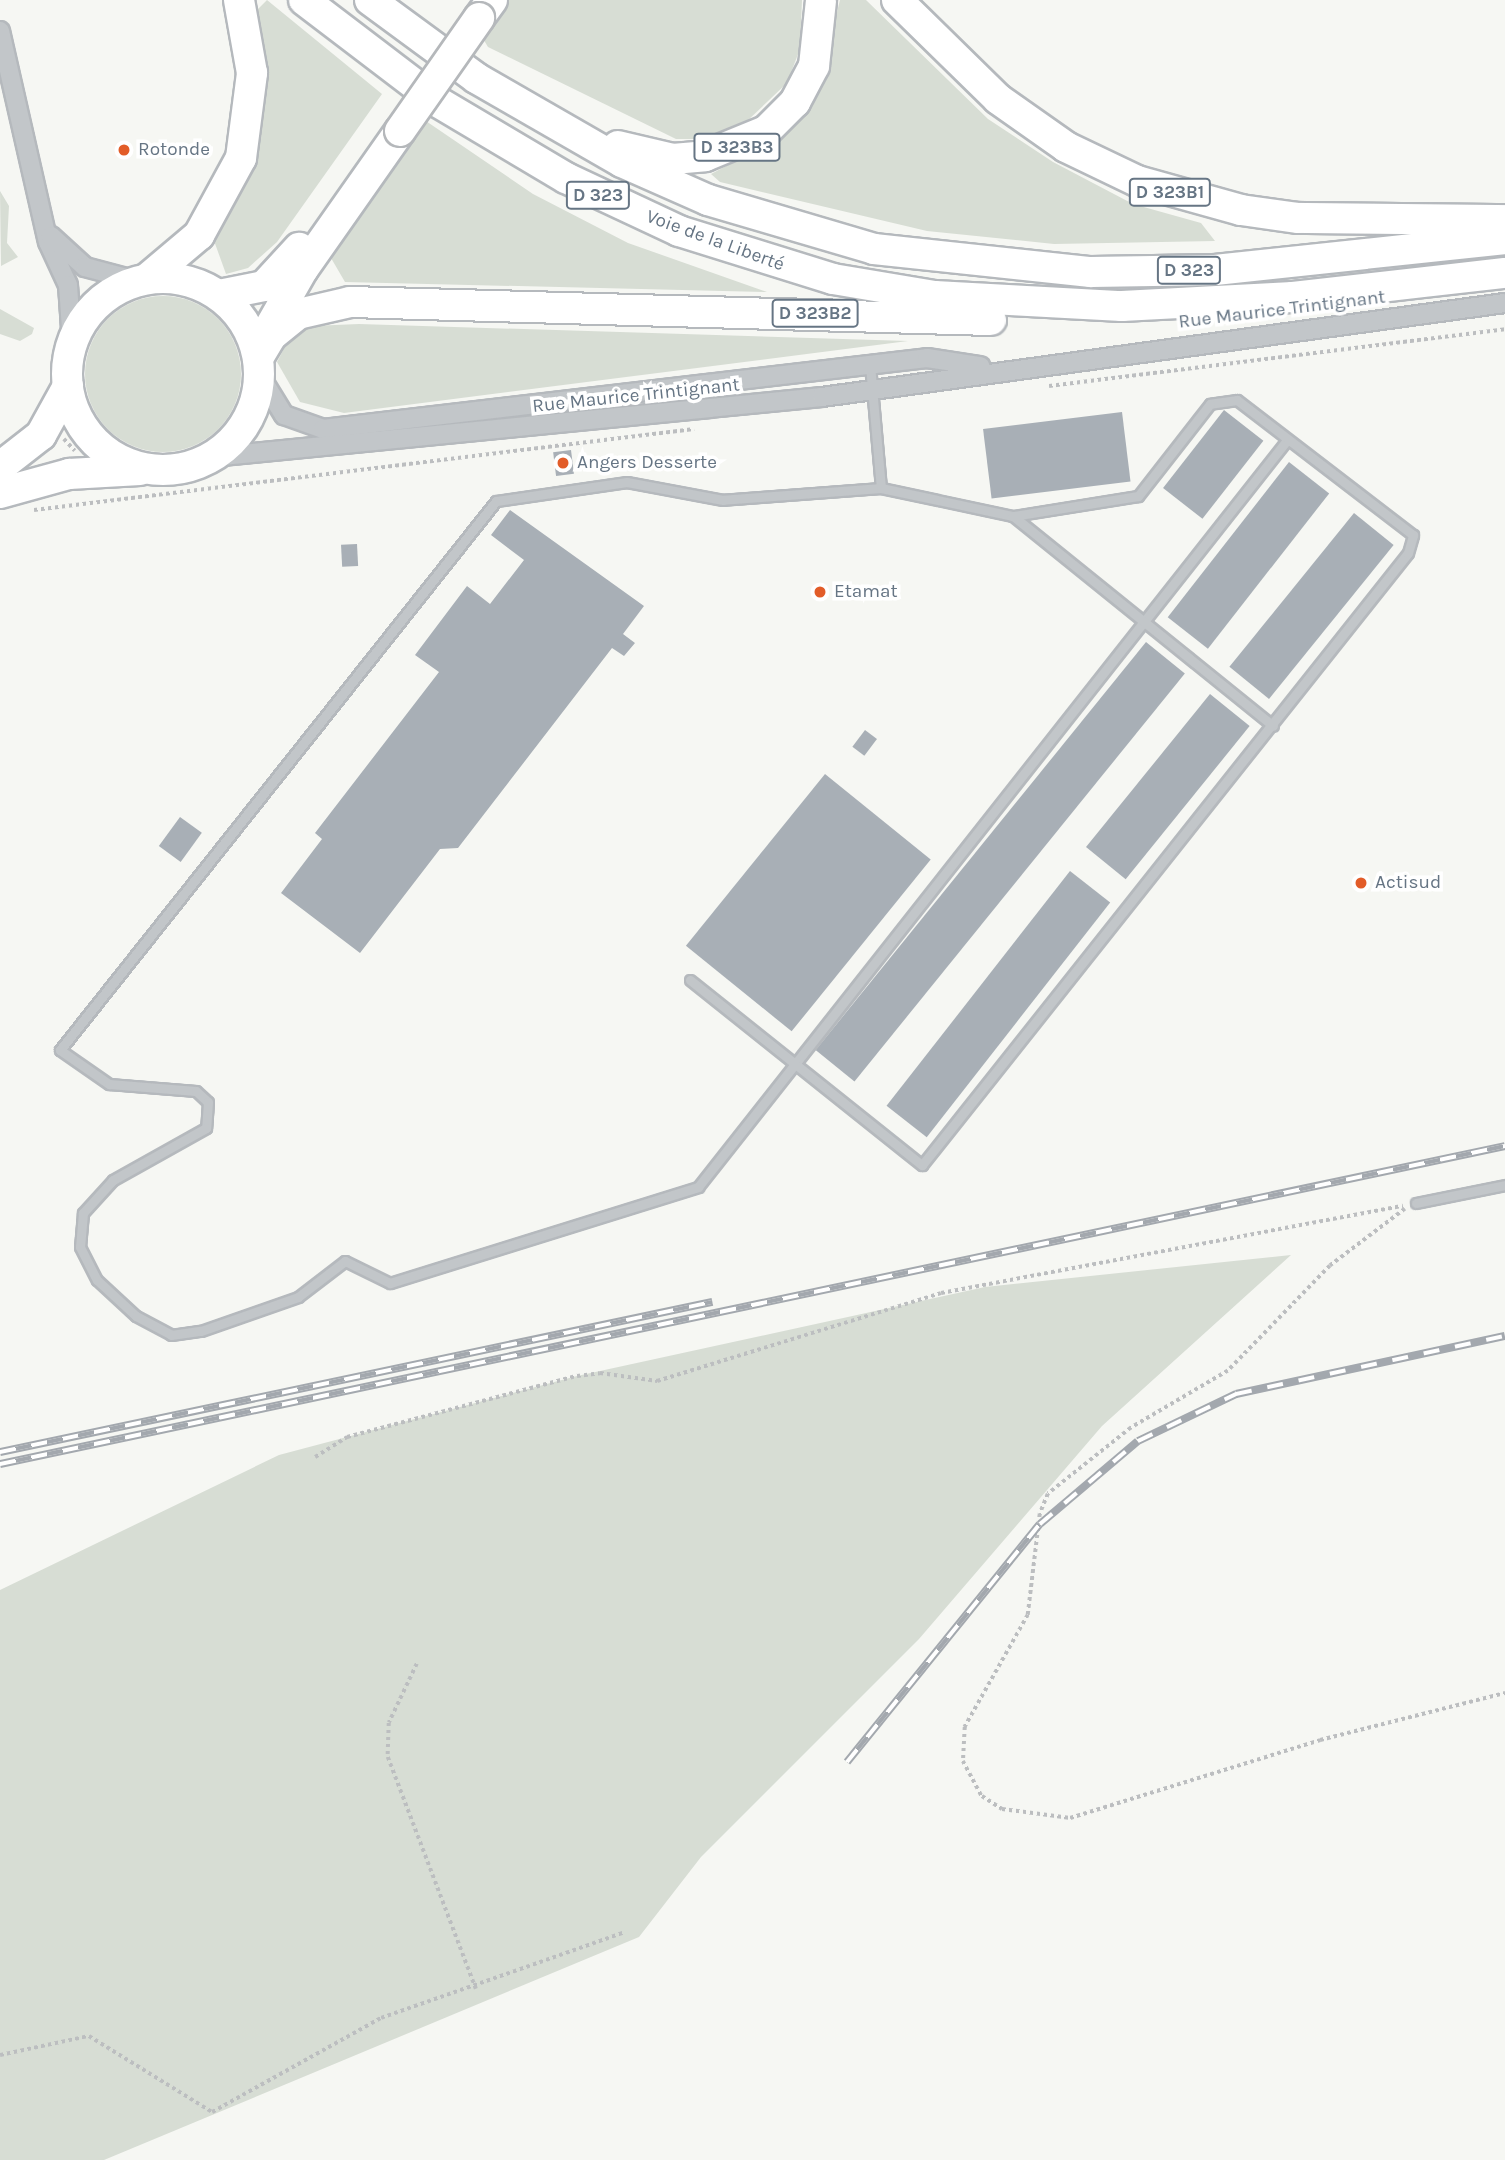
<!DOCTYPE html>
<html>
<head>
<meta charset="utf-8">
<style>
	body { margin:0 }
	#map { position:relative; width:1505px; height:2160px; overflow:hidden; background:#f6f7f3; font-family:Karla,sans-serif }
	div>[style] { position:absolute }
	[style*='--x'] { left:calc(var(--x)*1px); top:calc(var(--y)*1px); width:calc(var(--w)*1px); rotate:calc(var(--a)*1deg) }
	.green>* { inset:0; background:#d7ddd4 }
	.round { border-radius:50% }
	.building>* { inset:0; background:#a8afb6; transform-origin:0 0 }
	.path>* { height:3.5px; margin-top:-1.75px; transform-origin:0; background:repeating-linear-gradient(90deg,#bcbec0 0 3.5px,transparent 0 7px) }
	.roads { filter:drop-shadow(2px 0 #b5b9bd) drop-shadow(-2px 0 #b5b9bd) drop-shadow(0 2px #b5b9bd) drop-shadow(0 -2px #b5b9bd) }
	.service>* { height:9px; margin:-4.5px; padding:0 4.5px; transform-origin:4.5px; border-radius:4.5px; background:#c2c6c9 }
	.minor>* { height:18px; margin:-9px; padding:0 9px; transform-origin:9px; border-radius:9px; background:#c2c6c9 }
	.primary>* { height:30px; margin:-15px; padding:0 15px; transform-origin:15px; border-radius:15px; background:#fff }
	.primary>.ring { margin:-15px; padding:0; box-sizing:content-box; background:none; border:30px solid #fff; border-radius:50% }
	.trunk>* { height:30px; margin:-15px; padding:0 15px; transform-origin:15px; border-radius:15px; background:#fff }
	.rail>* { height:8px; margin-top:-4px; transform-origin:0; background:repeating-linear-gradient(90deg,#fff 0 16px,#a3a8ae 0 32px); box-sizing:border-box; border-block:2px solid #a3a8ae }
	.bridges { filter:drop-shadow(2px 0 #b5b8bb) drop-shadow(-2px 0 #b5b8bb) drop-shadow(0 2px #b5b8bb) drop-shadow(0 -2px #b5b8bb) }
	.trunk-bridge>* { height:30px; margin:-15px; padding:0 15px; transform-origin:15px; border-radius:15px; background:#fff }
	.dots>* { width:19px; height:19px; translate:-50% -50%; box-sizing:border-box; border:4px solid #fff; border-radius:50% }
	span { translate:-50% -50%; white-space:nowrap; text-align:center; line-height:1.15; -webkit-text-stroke:7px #fff; paint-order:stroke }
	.shield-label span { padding:2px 5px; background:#fff; border:2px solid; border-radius:5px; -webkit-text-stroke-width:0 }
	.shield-label { font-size:18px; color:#667584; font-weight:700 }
	.poi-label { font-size:19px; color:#667584 }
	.left { translate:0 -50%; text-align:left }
	.street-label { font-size:19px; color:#667584 }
</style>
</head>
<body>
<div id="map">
	<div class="green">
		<i style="clip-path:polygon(267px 0,382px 94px,277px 242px,248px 268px,226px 274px,213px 238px,265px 66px,256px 11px)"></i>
		<i style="clip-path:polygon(507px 0,802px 0,800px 49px,787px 83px,745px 123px,706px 139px,676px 139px,488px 47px,479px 32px)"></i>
		<i style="clip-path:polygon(840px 0,866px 0,988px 119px,1053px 162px,1133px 204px,1201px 223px,1215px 241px,1054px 244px,927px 231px,720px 182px,711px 174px,755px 151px,818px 88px)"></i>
		<i style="clip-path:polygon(420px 117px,533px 194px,628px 243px,767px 292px,345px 282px,331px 258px)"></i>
		<i style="clip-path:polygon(0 191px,9px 206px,7px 243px,18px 257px,1px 266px)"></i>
		<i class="round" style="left:85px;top:296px;width:156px;height:156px"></i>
		<i style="clip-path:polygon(0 309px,34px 328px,32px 334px,20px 341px,0 334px)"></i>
		<i style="clip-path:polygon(359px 324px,908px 341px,344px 413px,300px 402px,277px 362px,287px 343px,311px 326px)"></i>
		<i style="clip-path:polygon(1291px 1255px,1102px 1426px,919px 1639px,701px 1857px,639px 1937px,104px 2160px,0 2160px,0 1590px,279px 1455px,577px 1376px,985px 1287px)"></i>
	</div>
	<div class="building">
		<i style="left:1224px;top:410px;width:50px;height:99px;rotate:38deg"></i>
		<i style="left:1122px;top:412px;width:70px;height:140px;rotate:83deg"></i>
		<i style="left:571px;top:450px;width:24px;height:18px;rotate:83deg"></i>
		<i style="left:1289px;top:462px;width:51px;height:197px;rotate:38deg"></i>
		<i style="clip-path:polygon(510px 510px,644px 606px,623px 634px,635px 643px,624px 656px,612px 648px,458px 848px,440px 849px,360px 953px,281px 893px,322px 839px,315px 833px,439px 672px,415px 655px,467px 586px,490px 604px,524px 560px,491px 535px)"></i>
		<i style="left:1354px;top:513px;width:51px;height:198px;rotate:39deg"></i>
		<i style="left:357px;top:544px;width:22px;height:16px;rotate:87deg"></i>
		<i style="left:1146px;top:642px;width:50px;height:525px;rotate:39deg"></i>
		<i style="left:1210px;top:694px;width:51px;height:197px;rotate:39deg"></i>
		<i style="left:865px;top:730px;width:15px;height:21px;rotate:37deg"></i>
		<i style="left:825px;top:774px;width:136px;height:221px;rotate:39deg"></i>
		<i style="left:180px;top:817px;width:27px;height:36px;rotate:36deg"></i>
		<i style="left:1070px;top:871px;width:51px;height:298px;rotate:38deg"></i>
	</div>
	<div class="path">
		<i style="--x:1049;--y:386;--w:460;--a:-7.1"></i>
		<i style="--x:64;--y:439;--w:16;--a:47"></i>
		<i style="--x:34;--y:510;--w:665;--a:-7"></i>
		<i style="--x:1405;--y:1209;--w:94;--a:142.8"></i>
		<i style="--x:1330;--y:1266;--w:146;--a:134.2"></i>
		<i style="--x:1228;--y:1371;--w:113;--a:149.6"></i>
		<i style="--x:1131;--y:1428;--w:106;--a:141.5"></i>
		<i style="--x:1048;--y:1494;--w:22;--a:112"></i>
		<i style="--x:1040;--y:1514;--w:102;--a:96.8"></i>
		<i style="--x:1028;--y:1615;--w:129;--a:119.4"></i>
		<i style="--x:965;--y:1727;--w:34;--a:93"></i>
		<i style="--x:963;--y:1761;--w:40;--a:62"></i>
		<i style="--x:982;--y:1796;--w:24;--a:33"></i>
		<i style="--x:1002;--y:1809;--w:69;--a:7.5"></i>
		<i style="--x:1070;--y:1818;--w:262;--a:-17.3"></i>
		<i style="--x:1320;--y:1740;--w:191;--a:-14.3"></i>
		<i style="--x:315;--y:1457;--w:38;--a:-32"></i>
		<i style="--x:347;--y:1437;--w:238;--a:-14.9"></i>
		<i style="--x:577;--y:1376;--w:23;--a:-7"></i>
		<i style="--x:600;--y:1373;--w:58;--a:8"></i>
		<i style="--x:657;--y:1381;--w:297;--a:-17.2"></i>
		<i style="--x:941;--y:1293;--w:470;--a:-10.7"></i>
		<i style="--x:417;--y:1664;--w:65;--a:115.4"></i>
		<i style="--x:389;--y:1723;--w:34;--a:92"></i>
		<i style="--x:388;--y:1757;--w:248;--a:69.2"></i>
		<i style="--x:0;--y:2055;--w:91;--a:-12.1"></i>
		<i style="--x:89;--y:2036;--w:145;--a:31.7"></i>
		<i style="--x:212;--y:2112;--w:193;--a:-29.1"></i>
		<i style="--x:381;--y:2018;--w:256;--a:-19.4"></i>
	</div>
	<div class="roads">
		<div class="service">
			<i style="--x:870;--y:365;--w:123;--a:84.9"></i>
			<i style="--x:881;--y:488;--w:158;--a:175.7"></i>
			<i style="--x:723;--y:500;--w:98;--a:-169.4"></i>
			<i style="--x:627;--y:482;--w:132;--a:171.7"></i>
			<i style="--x:496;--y:501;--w:701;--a:128.46"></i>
			<i style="--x:60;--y:1050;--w:60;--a:34.8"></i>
			<i style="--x:109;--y:1084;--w:87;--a:4.6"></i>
			<i style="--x:196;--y:1091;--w:16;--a:43"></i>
			<i style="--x:208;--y:1102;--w:26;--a:94"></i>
			<i style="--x:206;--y:1128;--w:107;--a:150.8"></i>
			<i style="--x:113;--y:1180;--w:45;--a:132.3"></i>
			<i style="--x:83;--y:1213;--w:34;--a:95"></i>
			<i style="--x:80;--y:1247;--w:37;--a:63"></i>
			<i style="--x:97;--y:1280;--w:53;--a:42.7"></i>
			<i style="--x:136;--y:1316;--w:40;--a:28"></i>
			<i style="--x:171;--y:1335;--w:30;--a:-8"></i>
			<i style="--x:201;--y:1331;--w:103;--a:-19.3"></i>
			<i style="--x:298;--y:1297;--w:59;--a:-37.5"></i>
			<i style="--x:345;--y:1261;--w:50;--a:26.1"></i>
			<i style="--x:390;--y:1283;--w:323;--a:-17.3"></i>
			<i style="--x:698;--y:1187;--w:951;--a:-51.74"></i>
			<i style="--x:881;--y:488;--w:135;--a:12"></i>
			<i style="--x:1013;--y:516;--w:334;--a:38.9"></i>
			<i style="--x:690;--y:980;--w:297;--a:38.6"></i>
			<i style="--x:922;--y:1165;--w:781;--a:-51.55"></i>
			<i style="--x:1408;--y:553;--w:19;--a:-74"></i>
			<i style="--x:1413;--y:535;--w:222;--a:-142.5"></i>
			<i style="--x:1237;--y:400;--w:27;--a:172"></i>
			<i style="--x:1210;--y:404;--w:117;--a:128"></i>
			<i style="--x:1138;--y:496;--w:127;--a:170.9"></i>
			<i style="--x:1416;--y:1203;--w:91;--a:-11.4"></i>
		</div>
		<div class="minor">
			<i style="--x:0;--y:31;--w:216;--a:77.2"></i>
			<i style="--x:48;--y:242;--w:47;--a:65.1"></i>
			<i style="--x:68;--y:285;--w:58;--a:86.1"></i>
			<i style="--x:51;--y:236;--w:46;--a:42.4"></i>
			<i style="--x:85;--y:267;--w:55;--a:14.8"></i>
			<i style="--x:260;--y:376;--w:46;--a:58.4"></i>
			<i style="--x:284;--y:415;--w:41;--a:19.7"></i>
			<i style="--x:323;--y:429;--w:608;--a:-6.7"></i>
			<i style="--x:927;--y:358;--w:54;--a:8.6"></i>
			<i style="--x:212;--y:457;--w:613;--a:-5.62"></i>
			<i style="--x:822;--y:397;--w:689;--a:-7.84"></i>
		</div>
		<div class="primary">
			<i class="ring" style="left:67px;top:278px;width:162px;height:162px"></i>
			<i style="--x:0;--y:467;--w:52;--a:-38"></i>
			<i style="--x:41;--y:435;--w:56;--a:-61.1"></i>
			<i style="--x:0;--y:493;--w:72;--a:-15.4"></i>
			<i style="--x:69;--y:474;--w:71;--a:-3.2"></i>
		</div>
		<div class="trunk">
			<i style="--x:304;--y:0;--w:168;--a:37.3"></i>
			<i style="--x:438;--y:102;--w:149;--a:30.7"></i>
			<i style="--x:566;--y:178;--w:125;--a:25.1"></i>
			<i style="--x:679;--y:231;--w:161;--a:17.3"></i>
			<i style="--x:833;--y:279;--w:103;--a:9.5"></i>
			<i style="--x:935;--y:296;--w:187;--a:3.1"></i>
			<i style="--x:1122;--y:306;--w:171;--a:-3"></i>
			<i style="--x:1293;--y:297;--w:213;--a:-6.5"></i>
			<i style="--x:370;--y:0;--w:132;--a:36.3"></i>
			<i style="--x:476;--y:78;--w:168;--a:29.9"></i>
			<i style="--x:622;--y:162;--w:94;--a:23.8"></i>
			<i style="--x:708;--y:200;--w:173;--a:16.4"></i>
			<i style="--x:874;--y:249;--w:218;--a:6.1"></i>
			<i style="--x:1091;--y:272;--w:124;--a:-0.9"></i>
			<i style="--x:1215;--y:270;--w:292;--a:-6.1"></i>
			<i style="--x:897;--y:0;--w:141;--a:44.4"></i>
			<i style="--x:998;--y:99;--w:83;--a:35.2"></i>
			<i style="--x:1066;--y:147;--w:79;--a:25.6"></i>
			<i style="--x:1137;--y:181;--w:108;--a:15.6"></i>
			<i style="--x:1241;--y:210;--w:58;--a:8"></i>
			<i style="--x:1298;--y:218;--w:207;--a:0.6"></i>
			<i style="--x:479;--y:18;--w:22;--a:-54"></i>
			<i style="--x:618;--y:146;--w:57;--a:13.3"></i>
			<i style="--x:673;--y:159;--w:32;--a:-5"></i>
			<i style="--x:705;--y:156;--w:66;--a:-22.3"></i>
			<i style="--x:766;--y:131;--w:41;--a:-45"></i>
			<i style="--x:795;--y:102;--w:41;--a:-62.2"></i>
			<i style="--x:814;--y:66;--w:66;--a:-83.9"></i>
			<i style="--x:148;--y:278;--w:67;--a:-40.1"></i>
			<i style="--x:199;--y:235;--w:88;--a:-61.4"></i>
			<i style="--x:241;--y:158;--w:86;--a:-82.6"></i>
			<i style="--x:252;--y:73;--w:74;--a:-100.1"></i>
			<i style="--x:219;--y:295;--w:46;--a:-11.3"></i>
			<i style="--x:264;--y:286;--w:52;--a:-47.4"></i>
			<i style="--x:267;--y:332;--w:73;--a:-60.3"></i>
			<i style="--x:303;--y:269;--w:169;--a:-54.9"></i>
			<i style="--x:258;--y:358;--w:27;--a:-59"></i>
			<i style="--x:272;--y:335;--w:33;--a:-39"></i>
			<i style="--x:298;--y:314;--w:53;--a:-13"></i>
			<i style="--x:350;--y:302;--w:641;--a:1.61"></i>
		</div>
	</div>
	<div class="rail">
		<i style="--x:0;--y:1452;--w:728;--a:-11.9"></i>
		<i style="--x:0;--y:1464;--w:1538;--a:-11.93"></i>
		<i style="--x:847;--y:1762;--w:306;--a:-51"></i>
		<i style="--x:1040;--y:1524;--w:128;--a:-40.3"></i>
		<i style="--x:1138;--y:1441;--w:109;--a:-25.6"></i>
		<i style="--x:1236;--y:1394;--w:275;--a:-12.2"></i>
	</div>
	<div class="bridges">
		<div class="trunk-bridge">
			<i style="--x:400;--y:131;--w:138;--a:-55"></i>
		</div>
	</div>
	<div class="dots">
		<i style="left:124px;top:150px;background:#e25c28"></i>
		<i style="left:563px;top:463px;background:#e25c28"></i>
		<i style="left:820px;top:592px;background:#e25c28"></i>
		<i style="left:1361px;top:883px;background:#e25c28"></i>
	</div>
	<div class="shield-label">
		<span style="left:737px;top:147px">D 323B3</span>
		<span style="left:1170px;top:192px">D 323B1</span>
		<span style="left:598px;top:195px">D 323</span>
		<span style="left:1189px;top:270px">D 323</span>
		<span style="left:815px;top:313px">D 323B2</span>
	</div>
	<div class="poi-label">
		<span class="left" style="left:138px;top:150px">Rotonde</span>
		<span class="left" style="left:577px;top:463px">Angers Desserte</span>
		<span class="left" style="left:834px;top:592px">Etamat</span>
		<span class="left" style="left:1375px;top:883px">Actisud</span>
	</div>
	<div class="street-label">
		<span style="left:715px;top:241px;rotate:20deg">Voie de la Liberté</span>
		<span style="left:1282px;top:310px;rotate:-7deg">Rue Maurice Trintignant</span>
		<span style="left:636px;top:396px;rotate:-6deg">Rue Maurice Trintignant</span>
	</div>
</div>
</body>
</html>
